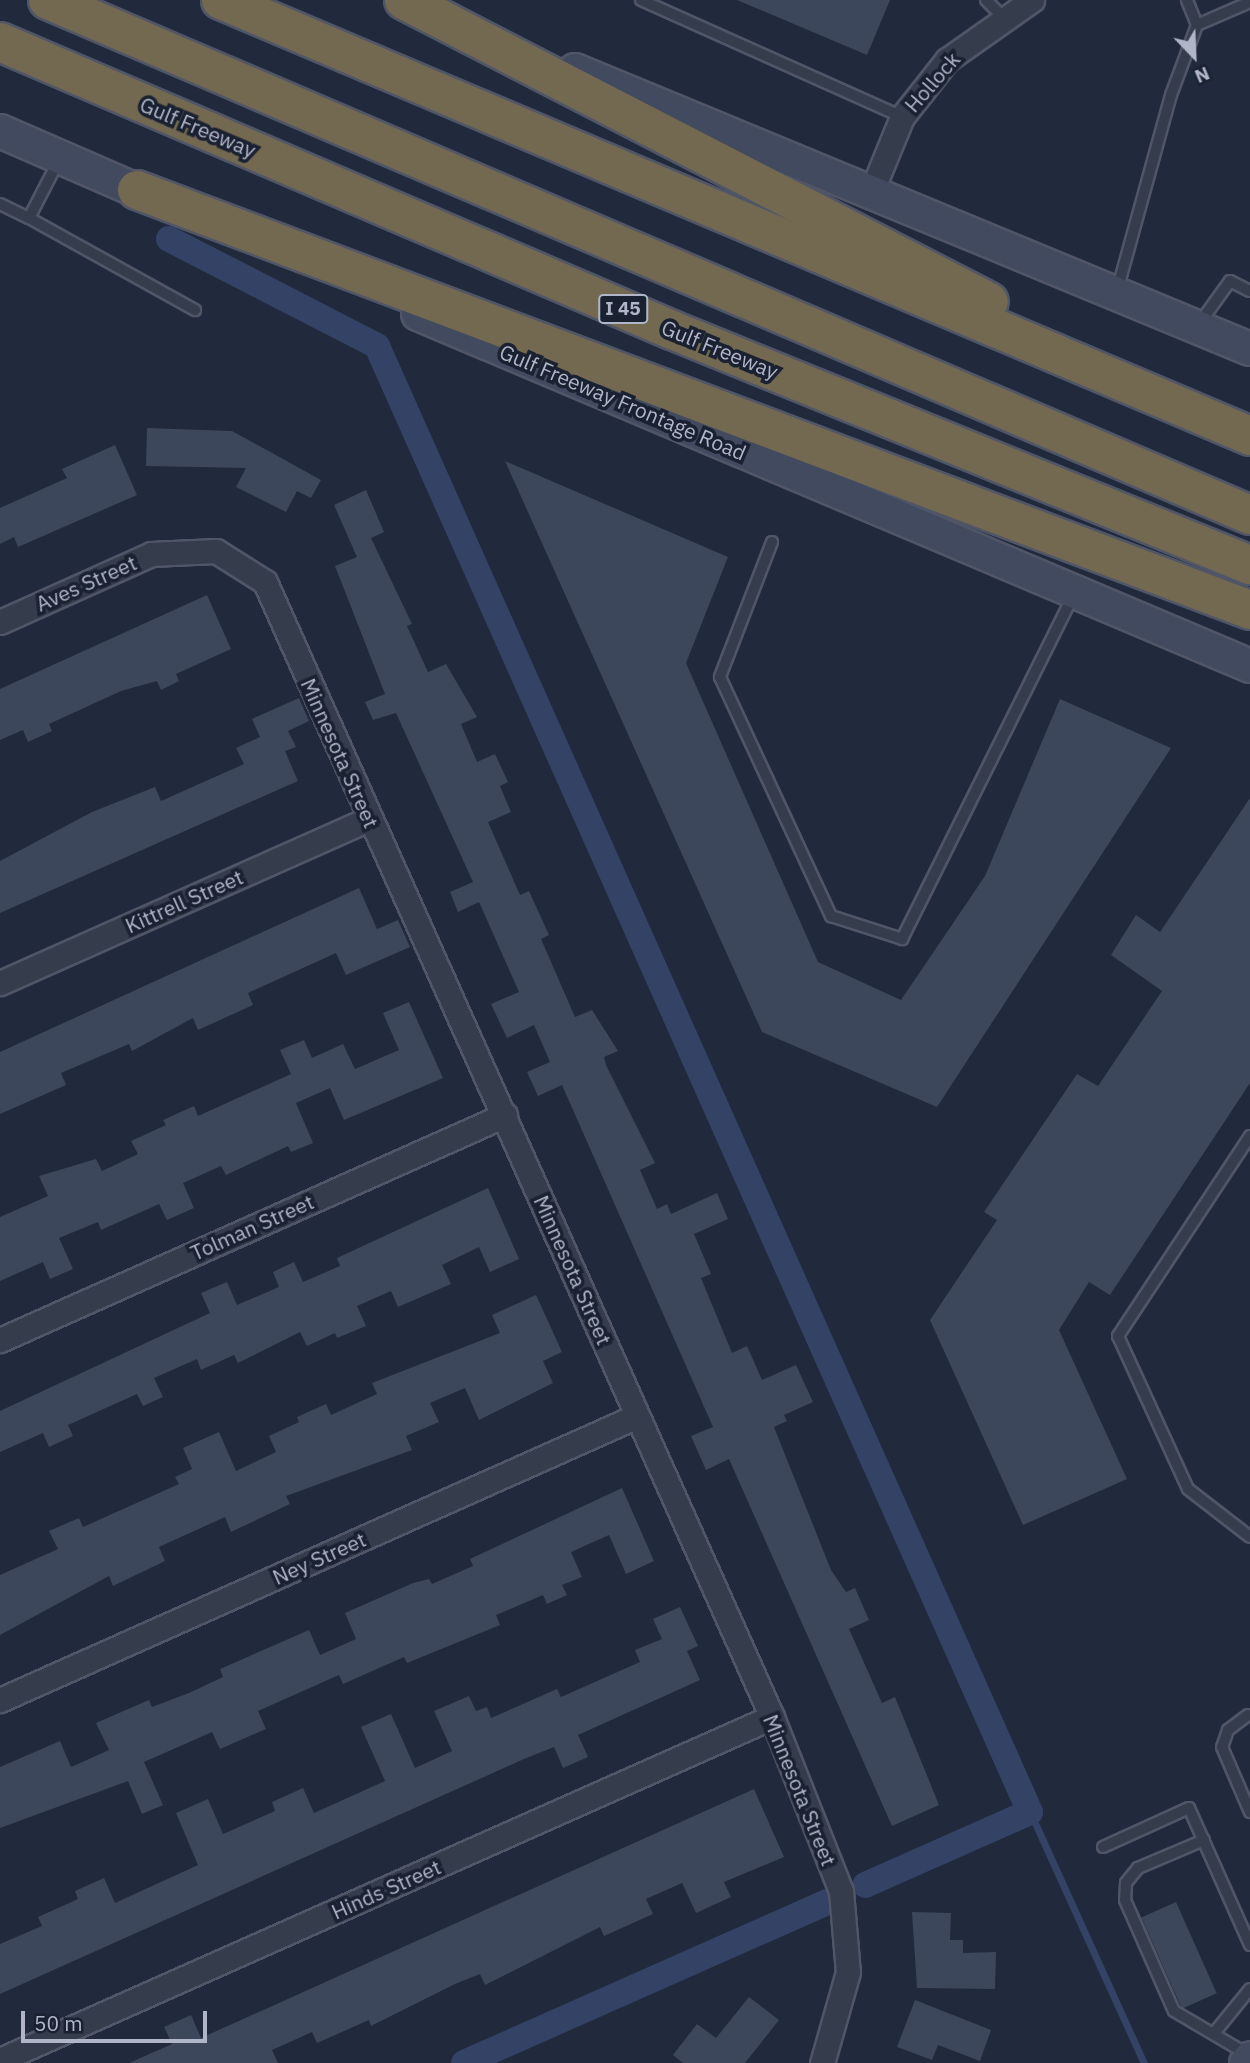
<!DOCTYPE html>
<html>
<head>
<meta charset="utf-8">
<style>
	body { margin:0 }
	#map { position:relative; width:1250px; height:2063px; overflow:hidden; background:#21293c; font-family:"IBM Plex Sans",sans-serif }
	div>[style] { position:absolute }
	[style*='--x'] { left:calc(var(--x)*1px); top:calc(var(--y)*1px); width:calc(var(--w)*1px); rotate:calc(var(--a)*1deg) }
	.stream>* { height:7px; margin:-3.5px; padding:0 3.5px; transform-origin:3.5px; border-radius:3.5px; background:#334265 }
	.canal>* { height:26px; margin:-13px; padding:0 13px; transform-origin:13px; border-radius:13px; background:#334265 }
	.building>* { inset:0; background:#3c475c; transform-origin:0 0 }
	.roads { filter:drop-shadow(2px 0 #505667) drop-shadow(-2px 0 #505667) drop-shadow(0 2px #505667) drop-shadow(0 -2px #505667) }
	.lane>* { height:10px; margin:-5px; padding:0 5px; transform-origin:5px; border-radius:5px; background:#353c4c }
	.street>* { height:23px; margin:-11.5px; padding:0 11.5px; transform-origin:11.5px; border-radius:11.5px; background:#353c4c }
	.secondary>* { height:32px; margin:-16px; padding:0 16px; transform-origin:16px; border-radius:16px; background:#424a60 }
	.highway>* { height:38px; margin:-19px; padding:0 19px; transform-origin:19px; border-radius:19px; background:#736951 }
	span { translate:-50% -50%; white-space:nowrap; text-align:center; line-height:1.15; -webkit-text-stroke:7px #1a2131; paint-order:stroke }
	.shield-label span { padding:2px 5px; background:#1a2131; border:2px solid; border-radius:5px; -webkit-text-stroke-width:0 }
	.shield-label { font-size:19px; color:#b0b6c8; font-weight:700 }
	.street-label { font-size:21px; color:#b0b6c8 }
	.north { position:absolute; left:1159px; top:21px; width:70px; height:70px; -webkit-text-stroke:5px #1a2131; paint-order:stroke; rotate:157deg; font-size:19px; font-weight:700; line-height:28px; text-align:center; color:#b0b6c8 }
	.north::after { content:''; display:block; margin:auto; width:24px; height:32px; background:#b0b6c8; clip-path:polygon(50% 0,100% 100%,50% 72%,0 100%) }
	.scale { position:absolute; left:21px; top:2011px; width:186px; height:32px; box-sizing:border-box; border:4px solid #b0b6c8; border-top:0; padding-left:9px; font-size:21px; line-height:24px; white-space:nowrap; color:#b0b6c8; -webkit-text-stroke:5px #1a2131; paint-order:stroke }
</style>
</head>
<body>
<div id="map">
	<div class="stream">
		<i style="--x:1030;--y:1812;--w:276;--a:65.6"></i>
	</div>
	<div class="canal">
		<i style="--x:169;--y:239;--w:234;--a:27.2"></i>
		<i style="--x:377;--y:346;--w:1605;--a:65.99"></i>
		<i style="--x:1030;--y:1812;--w:180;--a:156.1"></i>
		<i style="--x:464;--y:2063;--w:398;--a:-23.9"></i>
	</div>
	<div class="building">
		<i style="clip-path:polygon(737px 0,890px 0,867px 55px)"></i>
		<i style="clip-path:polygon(147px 428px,232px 431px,321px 480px,311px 498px,297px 491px,286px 512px,236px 487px,246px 468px,146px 466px)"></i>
		<i style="clip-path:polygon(115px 445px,137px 495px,18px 547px,14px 537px,0 544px,0 508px,67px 478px,62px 469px)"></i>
		<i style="clip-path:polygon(505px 461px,728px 557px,686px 663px,818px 962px,901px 1000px,985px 876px,1060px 699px,1171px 748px,937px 1107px,762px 1032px)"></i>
		<i style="clip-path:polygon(366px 490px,384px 532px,371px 538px,412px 624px,407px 626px,428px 672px,446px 664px,477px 717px,461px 724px,477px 762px,495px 754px,508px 782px,500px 786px,511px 812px,488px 822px,520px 895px,529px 891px,549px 935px,541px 939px,575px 1017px,592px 1010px,618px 1051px,604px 1057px,606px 1065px,655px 1163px,640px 1170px,657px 1209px,667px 1204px,671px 1214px,717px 1193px,728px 1219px,694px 1234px,711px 1274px,701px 1278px,732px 1353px,747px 1346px,762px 1380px,796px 1365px,813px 1402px,784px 1415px,787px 1421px,774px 1427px,831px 1570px,846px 1592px,855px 1588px,869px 1620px,849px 1629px,882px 1703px,895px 1697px,939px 1805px,892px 1826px,729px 1459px,706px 1470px,691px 1436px,713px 1427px,562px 1085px,538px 1096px,527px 1072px,550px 1062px,534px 1025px,507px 1038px,491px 1004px,519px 992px,479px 902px,458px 912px,450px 892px,473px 882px,396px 713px,373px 720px,365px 702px,385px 694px,335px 566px,357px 557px,334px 505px)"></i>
		<i style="clip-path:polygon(207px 595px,231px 649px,176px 674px,179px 681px,161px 690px,157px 681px,121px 691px,49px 724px,52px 731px,28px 742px,23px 730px,0 740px,0 689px)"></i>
		<i style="clip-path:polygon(299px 698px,309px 721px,288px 731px,296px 747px,285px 751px,298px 781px,0 913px,0 861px,92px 812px,155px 787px,161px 801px,244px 764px,236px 748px,260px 737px,252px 719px)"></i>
		<i style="clip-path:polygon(1250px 798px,1250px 1083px,1110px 1295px,1089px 1282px,1059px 1330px,1127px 1479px,1023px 1525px,930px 1320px,997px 1220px,984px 1212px,1077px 1074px,1098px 1086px,1162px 991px,1111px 955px,1136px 915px,1160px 932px)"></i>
		<i style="clip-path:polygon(359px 888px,377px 929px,398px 920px,410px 947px,346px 975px,336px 953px,248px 993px,253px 1005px,198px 1030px,193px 1018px,132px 1051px,129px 1044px,61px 1073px,66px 1085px,0 1114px,0 1052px)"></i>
		<i style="clip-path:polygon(409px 1002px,443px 1078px,344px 1120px,330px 1088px,296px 1103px,313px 1143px,291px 1152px,288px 1146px,226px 1175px,221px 1166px,183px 1183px,194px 1208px,167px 1220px,159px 1204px,101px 1230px,98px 1222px,59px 1238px,73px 1269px,50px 1279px,43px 1262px,0 1281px,0 1217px,48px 1196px,39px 1176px,96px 1159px,102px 1171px,138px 1154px,131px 1141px,166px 1125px,163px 1120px,194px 1106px,198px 1116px,291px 1074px,280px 1050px,304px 1040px,312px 1058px,343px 1044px,355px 1069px,399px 1050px,383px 1013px)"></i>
		<i style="clip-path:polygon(488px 1188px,519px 1259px,490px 1272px,479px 1247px,442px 1265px,451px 1284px,398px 1307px,391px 1291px,357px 1306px,366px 1326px,337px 1338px,335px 1333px,307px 1346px,300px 1332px,238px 1363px,234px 1355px,201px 1370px,197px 1359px,154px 1378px,163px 1397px,143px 1406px,137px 1394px,68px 1425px,73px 1436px,49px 1447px,43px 1433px,0 1452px,0 1411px,210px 1313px,201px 1293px,227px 1282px,237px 1305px,279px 1287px,273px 1272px,294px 1262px,303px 1282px,340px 1266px,337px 1258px)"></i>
		<i style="clip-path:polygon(536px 1295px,562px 1352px,543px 1361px,553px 1383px,479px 1420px,465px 1388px,430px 1403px,439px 1422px,406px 1436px,412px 1450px,286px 1496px,290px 1504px,231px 1532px,225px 1517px,159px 1547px,165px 1561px,113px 1586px,109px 1576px,0 1635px,0 1575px,58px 1549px,49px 1531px,79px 1518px,83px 1527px,179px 1484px,175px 1477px,192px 1469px,183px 1448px,219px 1432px,236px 1471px,276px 1452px,269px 1436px,299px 1422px,297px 1417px,326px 1404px,331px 1415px,377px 1394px,372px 1383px,500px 1333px,492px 1315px)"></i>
		<i style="clip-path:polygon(622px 1488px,654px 1561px,626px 1574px,609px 1535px,571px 1552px,582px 1577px,562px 1585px,567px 1595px,547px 1604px,543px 1595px,496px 1615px,500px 1625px,407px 1663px,404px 1657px,343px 1684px,339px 1675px,258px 1711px,266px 1729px,220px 1749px,212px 1732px,144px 1762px,163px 1805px,142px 1814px,128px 1781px,0 1828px,0 1767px,60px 1741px,71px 1767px,109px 1750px,96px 1723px,149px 1700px,152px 1707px,189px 1693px,223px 1677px,220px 1669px,309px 1630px,320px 1655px,356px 1639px,345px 1613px,413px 1583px,429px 1579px,432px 1584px,473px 1566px,470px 1559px)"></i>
		<i style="clip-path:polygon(680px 1607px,698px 1646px,687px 1651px,700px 1680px,578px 1735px,588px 1757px,563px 1768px,554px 1747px,524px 1759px,0 1994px,0 1944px,42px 1926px,38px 1917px,78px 1899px,75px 1891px,104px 1878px,115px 1903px,198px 1865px,176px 1813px,208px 1799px,223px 1834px,275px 1811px,272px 1802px,303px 1788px,314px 1813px,385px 1781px,361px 1727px,391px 1714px,415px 1768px,452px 1751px,434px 1711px,469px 1696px,476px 1711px,487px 1707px,491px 1718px,557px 1689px,561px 1697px,640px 1662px,635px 1650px,662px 1639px,653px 1619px)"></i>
		<i style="clip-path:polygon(754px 1789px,784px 1857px,724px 1882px,731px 1897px,696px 1913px,682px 1883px,646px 1899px,653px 1914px,604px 1936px,600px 1927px,485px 1985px,480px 1974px,455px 1984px,371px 2026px,369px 2020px,317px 2043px,312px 2032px,272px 2050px,278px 2063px,129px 2063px,172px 2044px,164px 2027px,191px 2015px,201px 2038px)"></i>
		<i style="left:1176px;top:1902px;width:100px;height:38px;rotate:66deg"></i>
		<i style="clip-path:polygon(912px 1912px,951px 1913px,950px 1940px,963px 1940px,963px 1953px,996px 1952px,995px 1989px,917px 1988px)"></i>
		<i style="clip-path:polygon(749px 1997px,779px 2020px,745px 2063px,683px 2063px,673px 2055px,697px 2024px,716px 2038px)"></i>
		<i style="clip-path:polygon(915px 2000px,991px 2030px,980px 2061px,938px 2045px,932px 2060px,897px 2047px)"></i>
	</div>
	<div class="roads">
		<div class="lane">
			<i style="--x:641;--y:0;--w:286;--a:24.1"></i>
			<i style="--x:986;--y:0;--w:23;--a:45"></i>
			<i style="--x:1197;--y:25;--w:58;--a:-23.5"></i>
			<i style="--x:0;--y:204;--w:32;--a:26"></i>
			<i style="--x:29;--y:218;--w:65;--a:-62.7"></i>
			<i style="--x:29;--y:218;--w:190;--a:29"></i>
			<i style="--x:1117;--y:291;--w:203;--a:-74.6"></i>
			<i style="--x:1171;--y:95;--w:75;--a:-69.6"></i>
			<i style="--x:1197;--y:25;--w:27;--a:-112"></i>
			<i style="--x:1199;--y:324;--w:53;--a:-54.2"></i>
			<i style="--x:1230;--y:281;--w:22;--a:27"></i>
			<i style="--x:772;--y:542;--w:145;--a:111.1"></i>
			<i style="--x:720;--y:677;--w:264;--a:65.1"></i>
			<i style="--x:831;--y:916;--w:75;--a:17.9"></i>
			<i style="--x:902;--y:939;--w:383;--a:-63.5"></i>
			<i style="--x:1250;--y:1136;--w:240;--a:123.4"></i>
			<i style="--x:1118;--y:1336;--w:168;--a:65.4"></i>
			<i style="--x:1188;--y:1489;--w:78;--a:37.7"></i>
			<i style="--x:1248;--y:1715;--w:25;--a:143"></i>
			<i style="--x:1228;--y:1730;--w:18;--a:109"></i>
			<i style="--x:1222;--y:1747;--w:71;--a:66.7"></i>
			<i style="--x:1204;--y:1840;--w:72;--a:157"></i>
			<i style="--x:1138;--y:1868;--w:19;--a:129"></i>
			<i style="--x:1126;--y:1883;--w:17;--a:93"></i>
			<i style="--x:1125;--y:1900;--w:121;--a:66.2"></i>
			<i style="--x:1174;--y:2011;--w:85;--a:30.5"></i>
			<i style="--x:1103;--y:1847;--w:94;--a:-24.4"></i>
			<i style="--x:1189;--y:1808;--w:150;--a:66"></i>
			<i style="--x:1215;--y:2032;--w:55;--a:-50.9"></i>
		</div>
		<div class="street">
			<i style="--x:870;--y:195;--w:84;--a:-67.7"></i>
			<i style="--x:902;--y:117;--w:73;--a:-51.7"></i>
			<i style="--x:947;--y:60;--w:104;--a:-35.2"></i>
			<i style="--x:0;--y:622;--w:166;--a:-24.2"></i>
			<i style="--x:151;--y:554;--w:65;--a:-2.6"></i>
			<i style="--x:216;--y:551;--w:58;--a:32.3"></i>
			<i style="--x:265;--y:582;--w:1243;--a:65.93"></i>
			<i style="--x:772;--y:1717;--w:187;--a:68.4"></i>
			<i style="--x:841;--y:1891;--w:81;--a:85.1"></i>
			<i style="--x:848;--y:1972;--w:95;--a:105.9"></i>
			<i style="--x:0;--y:983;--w:403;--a:-24"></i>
			<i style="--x:0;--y:1340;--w:553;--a:-24.02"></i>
			<i style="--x:0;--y:1700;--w:697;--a:-24.03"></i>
			<i style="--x:0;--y:2060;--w:845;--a:-23.96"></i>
		</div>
		<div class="secondary">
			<i style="--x:575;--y:70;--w:730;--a:22.46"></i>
			<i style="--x:0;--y:131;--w:173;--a:23.5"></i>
			<i style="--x:418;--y:314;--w:903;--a:22.93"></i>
			<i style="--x:1246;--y:2063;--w:6;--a:-51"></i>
		</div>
		<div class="highway">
			<i style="--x:48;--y:0;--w:1308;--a:23.19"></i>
			<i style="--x:221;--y:0;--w:1118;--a:22.96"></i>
			<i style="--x:404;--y:0;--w:658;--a:27.3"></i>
			<i style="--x:0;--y:42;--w:731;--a:23.2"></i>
			<i style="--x:672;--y:330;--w:624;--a:22.13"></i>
			<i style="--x:137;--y:190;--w:1190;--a:20.67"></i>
		</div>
	</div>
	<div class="shield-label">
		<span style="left:623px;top:309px">I 45</span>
	</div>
	<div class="street-label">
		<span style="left:932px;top:82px;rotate:-49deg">Hollock</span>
		<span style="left:198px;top:127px;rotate:23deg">Gulf Freeway</span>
		<span style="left:720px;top:349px;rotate:22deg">Gulf Freeway</span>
		<span style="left:623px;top:402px;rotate:23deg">Gulf Freeway Frontage Road</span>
		<span style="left:86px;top:583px;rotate:-24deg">Aves Street</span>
		<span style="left:340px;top:753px;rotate:66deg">Minnesota Street</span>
		<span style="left:184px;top:901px;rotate:-24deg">Kittrell Street</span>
		<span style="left:252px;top:1227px;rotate:-24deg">Tolman Street</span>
		<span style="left:573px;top:1270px;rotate:66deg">Minnesota Street</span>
		<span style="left:319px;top:1558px;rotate:-24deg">Ney Street</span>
		<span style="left:800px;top:1790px;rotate:68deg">Minnesota Street</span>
		<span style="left:386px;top:1889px;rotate:-24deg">Hinds Street</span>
	</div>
	<div class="north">N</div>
	<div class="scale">50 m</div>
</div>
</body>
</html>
